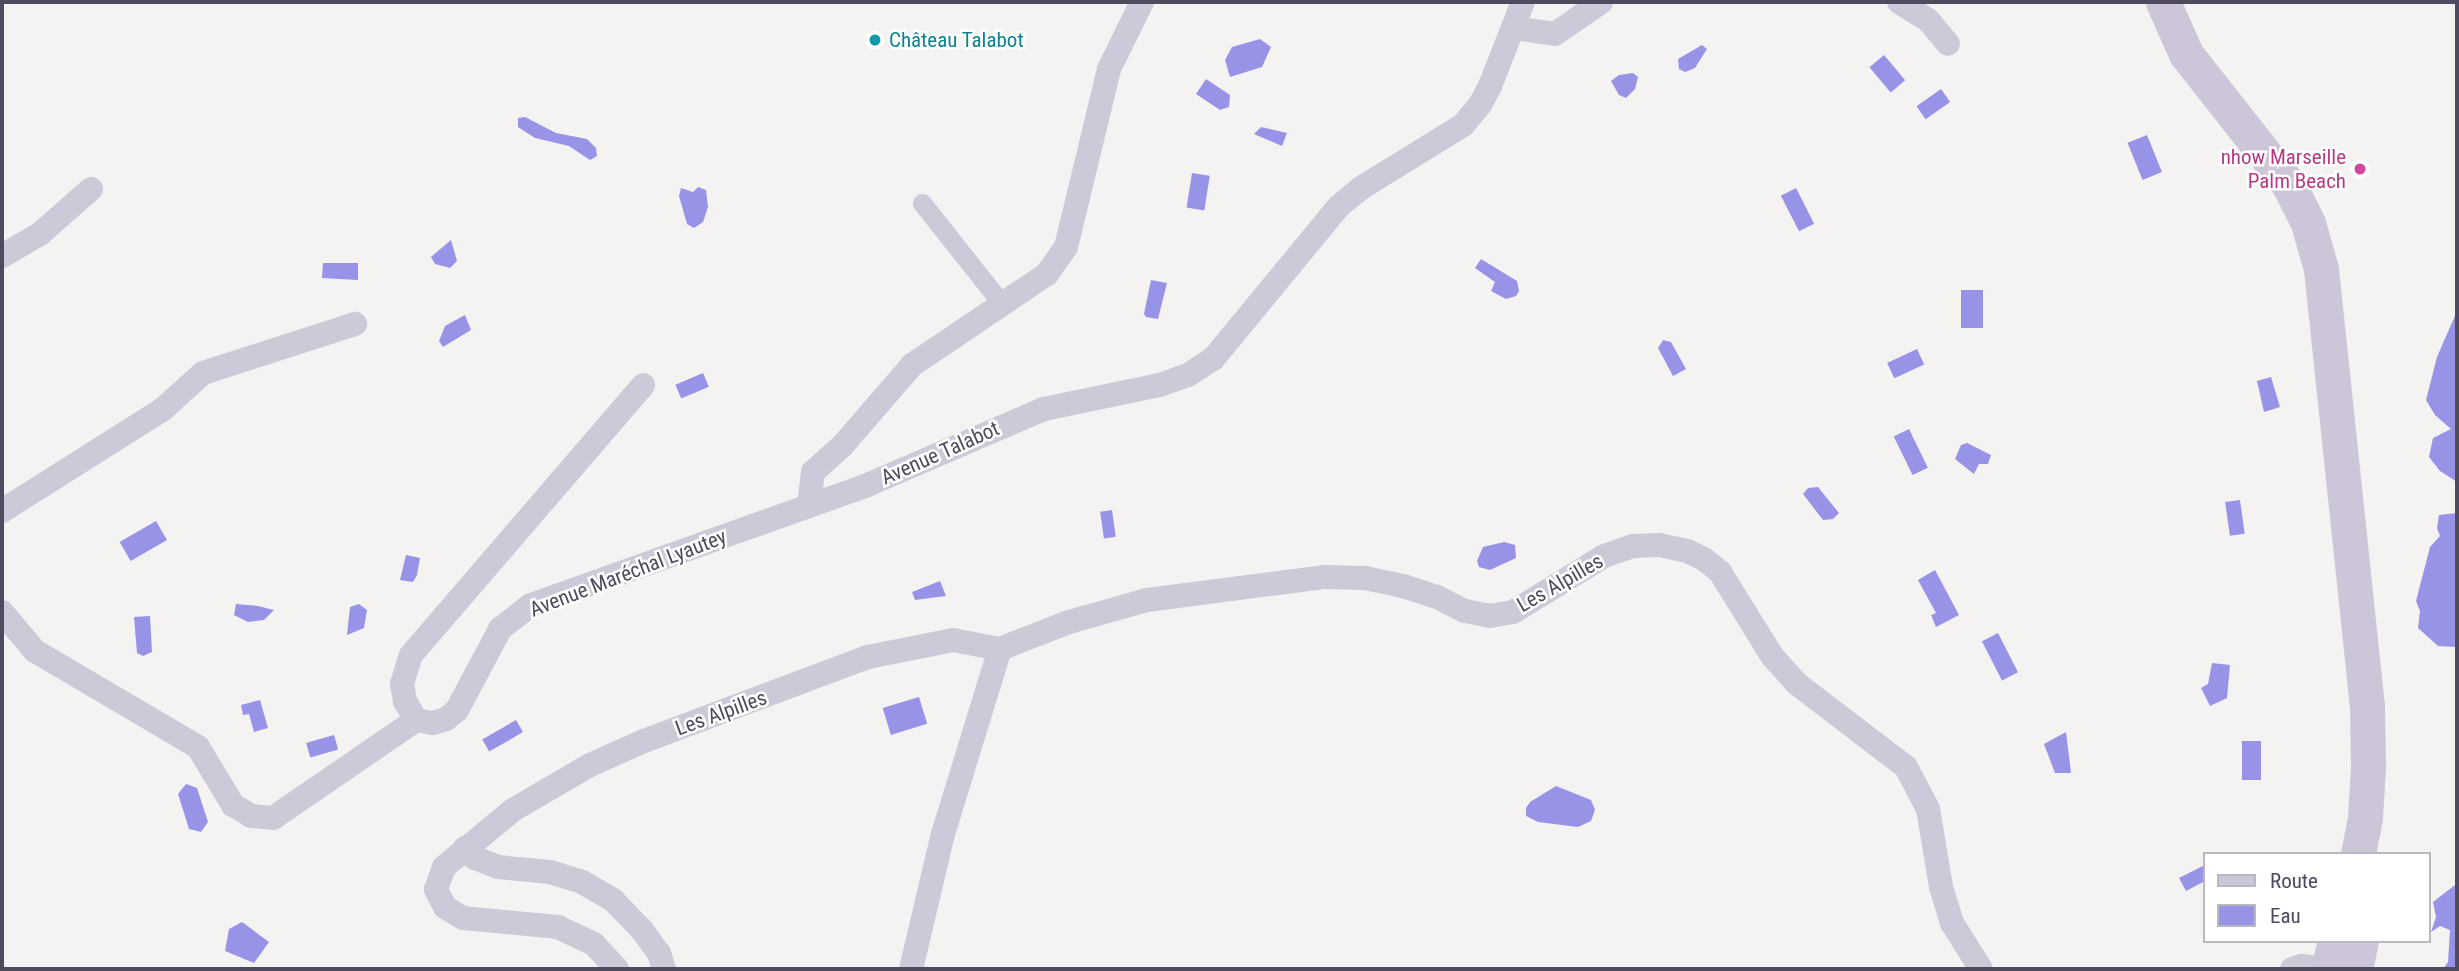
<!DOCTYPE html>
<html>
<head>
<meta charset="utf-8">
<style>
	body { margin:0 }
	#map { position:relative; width:2459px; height:971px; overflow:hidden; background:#f4f3f2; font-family:"Roboto Condensed",sans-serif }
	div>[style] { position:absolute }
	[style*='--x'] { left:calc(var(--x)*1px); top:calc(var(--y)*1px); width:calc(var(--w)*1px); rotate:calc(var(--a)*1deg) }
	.water>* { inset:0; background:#9794e7; transform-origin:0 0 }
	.pedestrian>* { height:19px; margin:-9.5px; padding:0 9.5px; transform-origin:9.5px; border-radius:9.5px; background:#cdc9d8 }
	.minor>* { height:24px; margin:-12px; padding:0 12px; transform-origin:12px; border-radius:12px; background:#cdc9d8 }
	.secondary>* { height:35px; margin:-17.5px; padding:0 17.5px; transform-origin:17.5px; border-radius:17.5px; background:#ccc6d8 }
	.dots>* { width:19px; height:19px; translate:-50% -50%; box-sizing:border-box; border:4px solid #fff; border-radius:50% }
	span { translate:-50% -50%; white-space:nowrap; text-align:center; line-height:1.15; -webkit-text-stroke:5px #fff; paint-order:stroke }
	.culture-label { font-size:21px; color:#0d838f }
	.left { translate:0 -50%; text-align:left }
	.hotel-label { font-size:21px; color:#b23c85 }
	.right { translate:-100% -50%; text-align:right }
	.street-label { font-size:21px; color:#504a5e }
	.frame { position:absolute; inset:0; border:4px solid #504a5e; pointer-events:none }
	.legend { position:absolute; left:2203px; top:852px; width:228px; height:91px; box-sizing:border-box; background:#fff; border:2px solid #b9b7bf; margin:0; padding:9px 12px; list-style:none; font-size:21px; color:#504a5e }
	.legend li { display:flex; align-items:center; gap:14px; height:35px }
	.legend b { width:35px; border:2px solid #b9b7bf }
</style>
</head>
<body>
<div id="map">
	<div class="water">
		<i style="clip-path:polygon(1260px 39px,1271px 47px,1262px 67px,1230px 77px,1225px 60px,1232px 47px)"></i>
		<i style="clip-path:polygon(1702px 45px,1707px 49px,1695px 68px,1685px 72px,1679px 69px,1678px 59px)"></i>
		<i style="left:1884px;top:55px;width:33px;height:19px;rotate:50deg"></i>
		<i style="clip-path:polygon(1633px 73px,1638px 77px,1635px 89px,1626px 98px,1619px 95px,1611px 81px,1619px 75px)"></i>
		<i style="clip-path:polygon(1206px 79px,1230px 95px,1229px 107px,1220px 110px,1196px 94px)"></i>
		<i style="left:1941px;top:89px;width:16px;height:30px;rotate:55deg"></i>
		<i style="clip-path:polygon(525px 117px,556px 133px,587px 139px,596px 148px,597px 156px,590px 160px,569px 146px,535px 138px,518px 127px,518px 118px)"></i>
		<i style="clip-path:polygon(1261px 127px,1287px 133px,1282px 146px,1254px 134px)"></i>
		<i style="left:2147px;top:135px;width:40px;height:21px;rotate:68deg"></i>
		<i style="left:1192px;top:173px;width:18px;height:35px;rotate:9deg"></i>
		<i style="clip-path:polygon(698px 187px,706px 190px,708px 207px,703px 222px,694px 228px,687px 224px,679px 196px,681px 188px,693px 192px)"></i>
		<i style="left:1796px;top:188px;width:40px;height:17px;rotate:63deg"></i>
		<i style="clip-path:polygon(451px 240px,457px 261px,450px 268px,435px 264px,431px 257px)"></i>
		<i style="clip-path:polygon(1481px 259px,1517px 281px,1519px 291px,1516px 296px,1506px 299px,1491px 291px,1495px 282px,1475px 268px)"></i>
		<i style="clip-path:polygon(323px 263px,358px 263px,358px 280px,322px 278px)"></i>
		<i style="clip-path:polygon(1151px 280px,1167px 283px,1158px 319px,1146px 317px,1144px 314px)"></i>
		<i style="left:1961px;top:290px;width:22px;height:38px"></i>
		<i style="clip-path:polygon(2457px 311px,2457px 482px,2440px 471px,2429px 457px,2433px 438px,2451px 429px,2435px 415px,2426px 400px,2437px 357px)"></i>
		<i style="clip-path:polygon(465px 315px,471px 330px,443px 347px,439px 341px,445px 326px)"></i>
		<i style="clip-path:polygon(1663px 340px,1671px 342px,1686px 369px,1673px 376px,1658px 348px)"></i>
		<i style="left:1917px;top:349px;width:17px;height:33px;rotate:65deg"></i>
		<i style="left:703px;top:373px;width:15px;height:30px;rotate:67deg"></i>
		<i style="clip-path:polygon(2271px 377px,2280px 407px,2264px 412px,2257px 381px)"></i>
		<i style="left:1909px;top:429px;width:43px;height:17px;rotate:64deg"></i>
		<i style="clip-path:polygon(1967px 443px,1991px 455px,1988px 464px,1979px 464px,1974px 474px,1955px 459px,1961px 445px)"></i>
		<i style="clip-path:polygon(1818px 487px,1839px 513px,1833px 519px,1823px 520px,1803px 494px,1808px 488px)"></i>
		<i style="left:2240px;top:500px;width:34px;height:15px;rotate:82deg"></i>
		<i style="left:1112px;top:510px;width:27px;height:12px;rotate:82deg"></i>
		<i style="clip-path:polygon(2457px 513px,2457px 653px,2455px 647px,2438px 646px,2418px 628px,2420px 611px,2416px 601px,2430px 547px,2440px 536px,2437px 528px,2439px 515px)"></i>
		<i style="left:156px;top:521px;width:22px;height:42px;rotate:60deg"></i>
		<i style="clip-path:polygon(1504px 542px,1515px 545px,1516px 558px,1490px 570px,1479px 567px,1477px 561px,1483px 547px)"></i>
		<i style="clip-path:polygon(406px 555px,420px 558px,417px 575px,413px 582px,400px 580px)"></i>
		<i style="clip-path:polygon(1935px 570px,1959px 615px,1936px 627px,1931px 615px,1936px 613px,1918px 580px)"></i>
		<i style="clip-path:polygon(940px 581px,946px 596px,915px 600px,912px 592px)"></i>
		<i style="clip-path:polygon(236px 604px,258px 606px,274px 610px,264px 620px,248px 622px,234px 615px)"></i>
		<i style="clip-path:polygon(359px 604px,367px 610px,364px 628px,347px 635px,350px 607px)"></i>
		<i style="clip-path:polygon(150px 616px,152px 652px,143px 656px,137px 653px,134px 617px)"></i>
		<i style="left:1998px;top:633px;width:44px;height:18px;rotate:63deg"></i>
		<i style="clip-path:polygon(2212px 663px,2230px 665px,2227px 698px,2210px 706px,2201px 688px,2208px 684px)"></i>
		<i style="left:919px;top:697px;width:28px;height:38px;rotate:73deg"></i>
		<i style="clip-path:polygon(260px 700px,268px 728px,254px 732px,249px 714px,243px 715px,241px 705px)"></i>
		<i style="left:516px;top:720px;width:14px;height:39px;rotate:60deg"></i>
		<i style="clip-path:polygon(2066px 732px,2071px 773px,2055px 773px,2044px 744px)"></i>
		<i style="left:334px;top:735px;width:15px;height:29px;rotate:74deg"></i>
		<i style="left:2242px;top:741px;width:19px;height:39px"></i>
		<i style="clip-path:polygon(186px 784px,197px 788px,208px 822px,201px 832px,189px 829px,178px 794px)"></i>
		<i style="clip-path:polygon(1556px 786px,1591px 800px,1595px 810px,1591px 821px,1578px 827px,1538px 822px,1526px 816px,1526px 808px,1530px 802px)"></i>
		<i style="clip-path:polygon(2205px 865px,2205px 881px,2186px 891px,2179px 878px)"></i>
		<i style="clip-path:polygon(2457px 877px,2457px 969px,2443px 969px,2448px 962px,2450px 930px,2440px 926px,2431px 932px,2436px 917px,2433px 902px,2455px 885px)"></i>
		<i style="clip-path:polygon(242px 922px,269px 942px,254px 963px,225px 951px,229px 929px)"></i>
	</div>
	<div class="pedestrian">
		<i style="--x:922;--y:203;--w:129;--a:51.6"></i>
	</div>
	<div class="minor">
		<i style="--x:1899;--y:2;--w:34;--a:32"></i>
		<i style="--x:1928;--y:20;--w:31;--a:50"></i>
		<i style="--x:1515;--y:28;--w:40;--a:8.5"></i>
		<i style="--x:1555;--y:34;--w:56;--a:-34.8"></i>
		<i style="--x:2;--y:256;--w:44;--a:-30.1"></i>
		<i style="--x:40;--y:234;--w:68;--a:-41.4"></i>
		<i style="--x:809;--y:505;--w:33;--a:-83"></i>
		<i style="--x:813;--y:472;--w:40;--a:-42"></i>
		<i style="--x:843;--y:445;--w:106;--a:-49.2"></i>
		<i style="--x:912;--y:365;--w:163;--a:-34"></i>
		<i style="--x:1047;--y:274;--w:33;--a:-55"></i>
		<i style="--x:1066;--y:247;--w:183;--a:-76.4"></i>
		<i style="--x:1109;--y:69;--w:75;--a:-63.8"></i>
		<i style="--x:2;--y:511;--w:189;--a:-32.3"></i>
		<i style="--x:162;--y:410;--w:55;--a:-42.1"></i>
		<i style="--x:203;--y:373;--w:160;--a:-17.9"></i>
		<i style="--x:2;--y:612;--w:51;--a:49.8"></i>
		<i style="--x:35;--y:651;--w:189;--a:30.5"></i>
		<i style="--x:198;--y:747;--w:68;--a:58.9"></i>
		<i style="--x:233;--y:805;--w:21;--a:31"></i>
		<i style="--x:251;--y:816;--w:22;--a:5"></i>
		<i style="--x:273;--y:818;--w:173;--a:-34.4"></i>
		<i style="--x:416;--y:720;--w:17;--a:10"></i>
		<i style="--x:433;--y:723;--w:14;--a:-17"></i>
		<i style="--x:446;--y:719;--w:14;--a:-39"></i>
		<i style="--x:457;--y:710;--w:92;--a:-62"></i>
		<i style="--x:500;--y:629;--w:39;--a:-38"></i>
		<i style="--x:531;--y:605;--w:355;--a:-19.6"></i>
		<i style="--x:865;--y:486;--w:195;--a:-23.3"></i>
		<i style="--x:1044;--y:409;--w:118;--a:-11.7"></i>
		<i style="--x:1160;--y:385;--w:30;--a:-20"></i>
		<i style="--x:1188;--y:375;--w:30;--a:-33"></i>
		<i style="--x:1213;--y:359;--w:198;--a:-50.5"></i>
		<i style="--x:1339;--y:206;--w:28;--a:-39"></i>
		<i style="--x:1361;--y:188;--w:120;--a:-31.7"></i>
		<i style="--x:1463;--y:125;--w:26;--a:-50"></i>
		<i style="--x:1480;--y:105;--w:21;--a:-62"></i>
		<i style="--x:1490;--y:86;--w:90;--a:-68.6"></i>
		<i style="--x:416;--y:720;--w:22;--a:-120"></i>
		<i style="--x:405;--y:701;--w:17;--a:-100"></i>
		<i style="--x:402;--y:684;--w:30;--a:-73"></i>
		<i style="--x:411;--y:655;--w:356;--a:-49.3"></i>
		<i style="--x:465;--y:848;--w:14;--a:45"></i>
		<i style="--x:475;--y:858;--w:25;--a:21"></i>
		<i style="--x:498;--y:867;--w:52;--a:5.5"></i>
		<i style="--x:550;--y:872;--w:34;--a:17"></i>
		<i style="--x:582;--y:882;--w:36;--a:30"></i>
		<i style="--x:613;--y:900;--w:42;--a:46"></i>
		<i style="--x:642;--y:930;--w:29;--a:54"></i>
		<i style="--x:659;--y:953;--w:17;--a:73"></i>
		<i style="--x:617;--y:969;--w:34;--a:-133"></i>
		<i style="--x:594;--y:944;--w:40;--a:-155"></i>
		<i style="--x:558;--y:927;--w:95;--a:-174.6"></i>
		<i style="--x:463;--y:918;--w:21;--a:-149"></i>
		<i style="--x:445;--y:907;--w:20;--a:-117"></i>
		<i style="--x:436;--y:889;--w:23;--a:-70"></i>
		<i style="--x:444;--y:867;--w:89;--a:-39.6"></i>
		<i style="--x:513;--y:810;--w:89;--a:-30.3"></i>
		<i style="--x:590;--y:765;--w:59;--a:-24"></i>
		<i style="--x:644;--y:741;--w:239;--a:-20.6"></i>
		<i style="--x:868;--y:657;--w:87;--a:-11.3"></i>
		<i style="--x:953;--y:640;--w:48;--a:10.8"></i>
		<i style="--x:1000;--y:649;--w:74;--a:-21.4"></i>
		<i style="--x:1069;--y:622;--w:81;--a:-15.8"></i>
		<i style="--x:1147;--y:600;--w:178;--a:-7.4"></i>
		<i style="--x:1324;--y:577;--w:41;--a:1.4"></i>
		<i style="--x:1365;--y:578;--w:39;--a:12"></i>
		<i style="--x:1403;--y:586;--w:36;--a:18"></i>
		<i style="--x:1437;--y:597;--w:31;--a:27"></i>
		<i style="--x:1465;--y:611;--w:25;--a:11"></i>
		<i style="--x:1490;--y:616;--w:23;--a:-10"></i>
		<i style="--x:1513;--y:612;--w:107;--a:-31.6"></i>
		<i style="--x:1604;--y:556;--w:31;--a:-19"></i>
		<i style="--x:1633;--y:546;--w:26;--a:-2"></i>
		<i style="--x:1659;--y:545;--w:29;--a:12"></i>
		<i style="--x:1687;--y:551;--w:19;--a:25"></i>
		<i style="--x:1704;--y:559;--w:21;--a:39"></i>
		<i style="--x:1720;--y:572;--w:99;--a:58.2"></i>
		<i style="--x:1772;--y:656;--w:36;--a:48"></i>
		<i style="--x:1796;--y:683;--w:138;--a:37.4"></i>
		<i style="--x:1906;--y:767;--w:47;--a:62.4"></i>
		<i style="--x:1928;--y:809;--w:79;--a:80.5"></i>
		<i style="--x:1941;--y:887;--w:38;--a:73"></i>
		<i style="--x:1952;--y:923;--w:54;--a:57.8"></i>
		<i style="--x:911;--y:969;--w:139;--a:-76.7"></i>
		<i style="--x:943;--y:834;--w:194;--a:-72.9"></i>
		<i style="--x:2292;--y:969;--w:10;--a:-17"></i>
		<i style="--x:2302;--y:966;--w:27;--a:6"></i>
	</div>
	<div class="secondary">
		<i style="--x:2163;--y:2;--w:57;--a:66.1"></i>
		<i style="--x:2186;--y:54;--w:167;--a:51.8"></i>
		<i style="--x:2289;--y:185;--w:42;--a:63.4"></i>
		<i style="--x:2308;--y:223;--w:48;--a:74.2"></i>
		<i style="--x:2321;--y:269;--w:438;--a:84"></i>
		<i style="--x:2367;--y:705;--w:62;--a:89.1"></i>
		<i style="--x:2368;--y:767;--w:51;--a:93.4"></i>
		<i style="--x:2365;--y:818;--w:37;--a:101"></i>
		<i style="--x:2328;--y:969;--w:29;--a:-76"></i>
		<i style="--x:2355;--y:969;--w:29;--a:-78"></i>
	</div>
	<div class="dots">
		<i style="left:875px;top:40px;background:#0f9aa8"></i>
		<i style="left:2360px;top:169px;background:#d1479c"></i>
	</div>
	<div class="culture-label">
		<span class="left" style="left:889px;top:40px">Château Talabot</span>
	</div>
	<div class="hotel-label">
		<span class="right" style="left:2346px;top:169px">nhow Marseille<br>Palm Beach</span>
	</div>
	<div class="street-label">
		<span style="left:940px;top:453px;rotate:-24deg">Avenue Talabot</span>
		<span style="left:628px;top:573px;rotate:-21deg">Avenue Maréchal Lyautey</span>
		<span style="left:1560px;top:583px;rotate:-30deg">Les Alpilles</span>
		<span style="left:721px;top:713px;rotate:-20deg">Les Alpilles</span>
	</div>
	<div class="frame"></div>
	<ul class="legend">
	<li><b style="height:9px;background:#ccc6d8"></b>Route</li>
	<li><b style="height:19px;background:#9794e7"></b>Eau</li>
	</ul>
</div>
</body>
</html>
